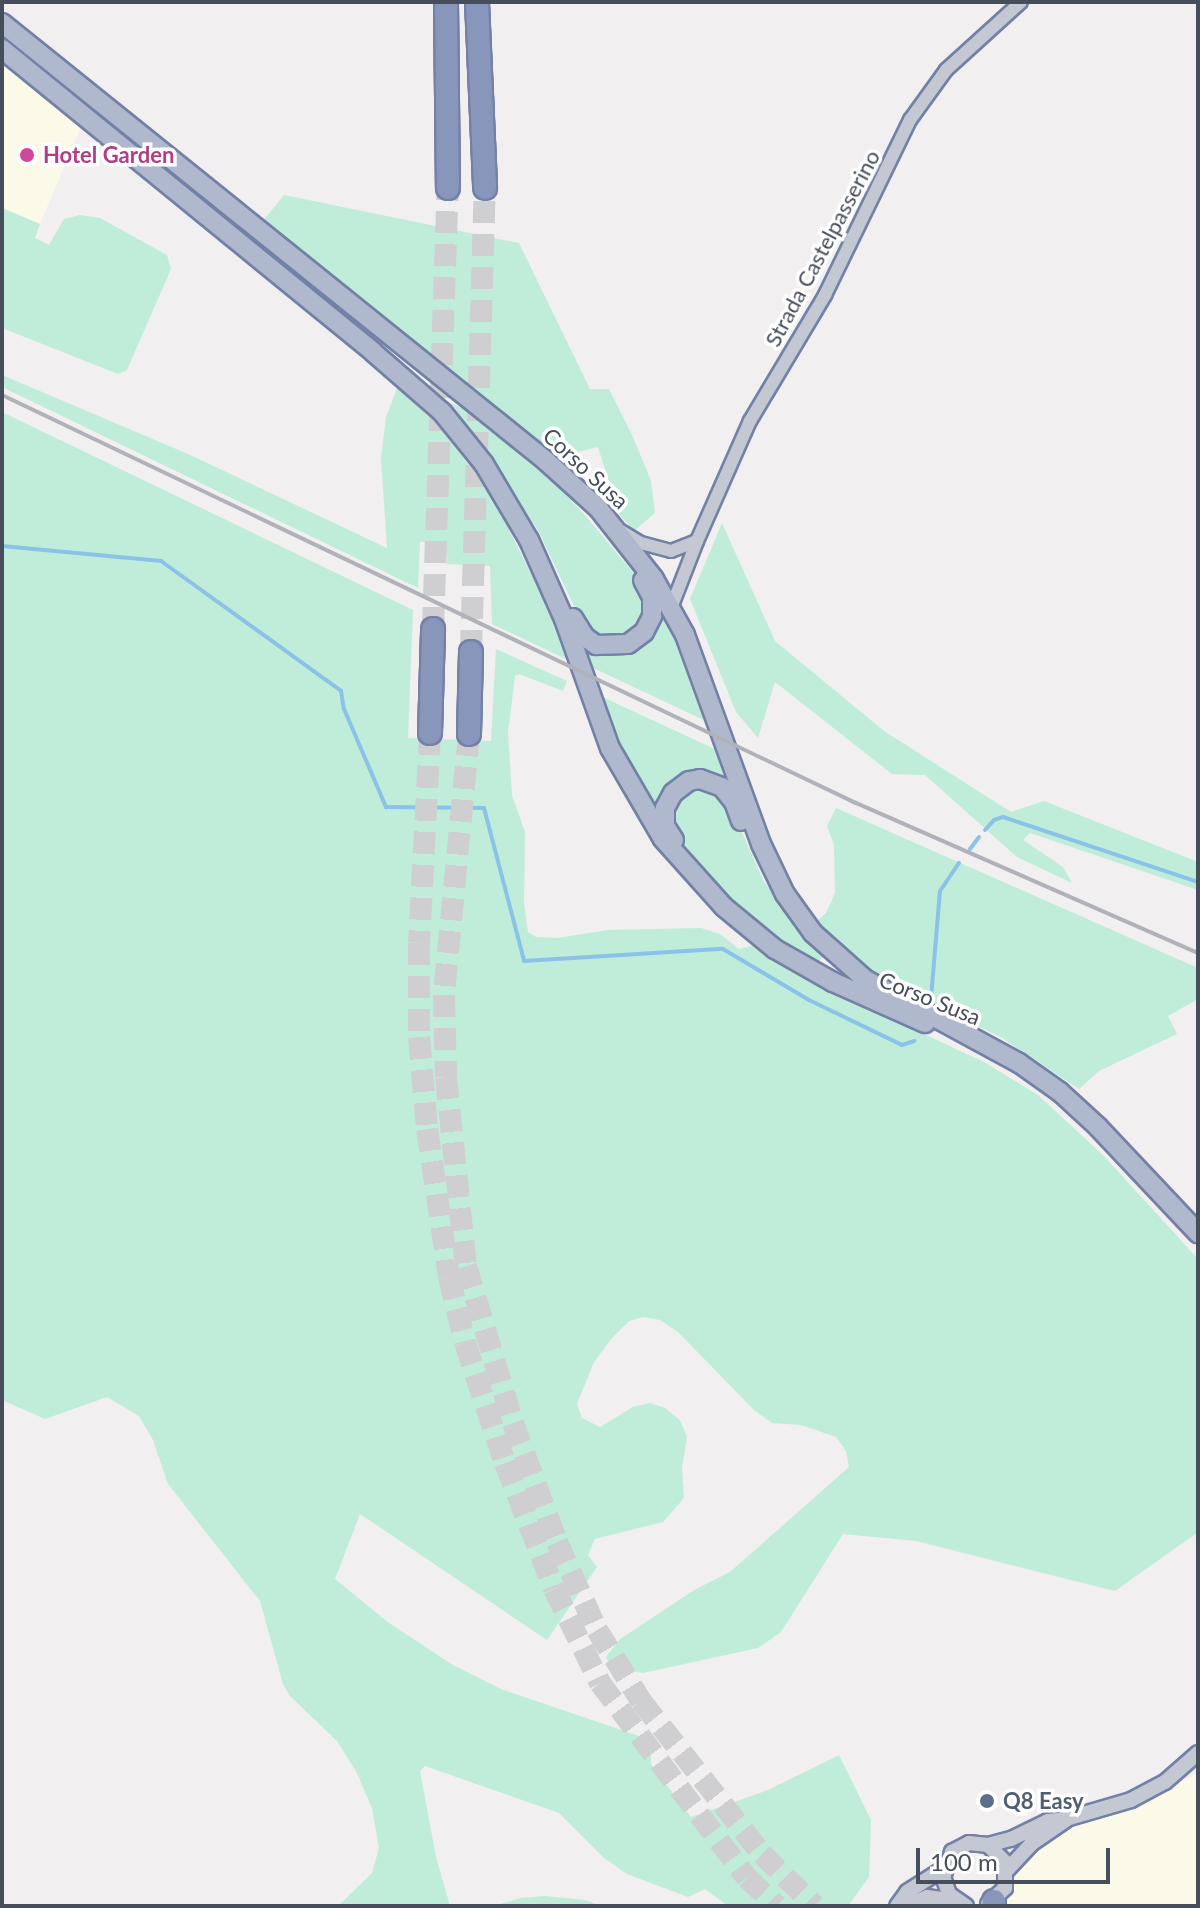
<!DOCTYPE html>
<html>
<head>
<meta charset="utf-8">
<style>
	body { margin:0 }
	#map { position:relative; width:1200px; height:1908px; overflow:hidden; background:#f1efef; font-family:Lato,sans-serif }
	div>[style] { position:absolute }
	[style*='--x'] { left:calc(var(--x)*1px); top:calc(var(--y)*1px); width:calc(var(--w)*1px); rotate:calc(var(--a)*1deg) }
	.commercial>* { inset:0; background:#fbfae8 }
	.green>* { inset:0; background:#bfedda }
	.stream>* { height:4px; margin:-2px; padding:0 2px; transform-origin:2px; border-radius:2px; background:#8dc2e8 }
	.motorway-tunnel>* { height:22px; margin-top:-11px; transform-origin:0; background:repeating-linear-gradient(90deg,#cfcfd1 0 22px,transparent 0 33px) }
	.roads { filter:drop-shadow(2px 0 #7381a7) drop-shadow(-2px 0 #7381a7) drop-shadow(0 2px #7381a7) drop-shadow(0 -2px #7381a7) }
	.minor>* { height:12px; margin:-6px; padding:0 6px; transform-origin:6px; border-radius:6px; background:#c3c8d3 }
	.tertiary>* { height:14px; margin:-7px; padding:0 7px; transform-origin:7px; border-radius:7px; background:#c3c8d3 }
	.primary>* { height:18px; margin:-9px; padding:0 9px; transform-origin:9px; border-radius:9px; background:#afb8cc }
	.motorway>* { height:22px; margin:-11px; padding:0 11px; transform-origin:11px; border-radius:11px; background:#8896bb }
	.rail>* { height:4px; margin:-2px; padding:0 2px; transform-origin:2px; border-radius:2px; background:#b1b2b9 }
	.dots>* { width:22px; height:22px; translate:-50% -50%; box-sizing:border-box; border:4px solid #fff; border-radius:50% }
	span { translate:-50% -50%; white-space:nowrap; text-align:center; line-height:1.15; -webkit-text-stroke:7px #fff; paint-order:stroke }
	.hotel-label { font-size:22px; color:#b23c85; font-weight:700 }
	.left { translate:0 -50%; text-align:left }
	.street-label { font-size:22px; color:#474e5b }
	.service-label { font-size:22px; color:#4e5e75; font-weight:700 }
	.frame { position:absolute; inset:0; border:4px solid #474e5b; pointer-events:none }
	.scale { position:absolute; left:916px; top:1848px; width:194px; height:36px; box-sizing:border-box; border:4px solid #474e5b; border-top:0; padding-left:10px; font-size:24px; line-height:28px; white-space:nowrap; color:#474e5b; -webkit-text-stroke:6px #fff; paint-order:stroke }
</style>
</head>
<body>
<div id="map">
	<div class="commercial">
		<i style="clip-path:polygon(2px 61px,81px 127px,40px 224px,2px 208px)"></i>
		<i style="clip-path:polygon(1198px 1772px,1198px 1906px,1003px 1906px,1018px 1871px,1050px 1836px,1158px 1796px)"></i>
	</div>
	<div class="green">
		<i style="clip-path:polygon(284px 195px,519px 243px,590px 389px,609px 389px,633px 437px,651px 481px,655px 513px,634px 531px,610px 504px,615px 501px,598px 447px,577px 452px,579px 473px,263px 221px)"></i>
		<i style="clip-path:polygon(2px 208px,40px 224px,35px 238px,49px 245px,64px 219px,80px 215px,100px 218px,167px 255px,171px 269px,127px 370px,118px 374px,2px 328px)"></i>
		<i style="clip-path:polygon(2px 375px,188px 454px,387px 548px,381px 458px,386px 417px,398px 386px,447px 435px,493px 498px,556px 623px,572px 662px,492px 624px,490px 566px,447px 564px,446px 542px,420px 542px,418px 588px,2px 387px)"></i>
		<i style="clip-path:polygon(450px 403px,466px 409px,552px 480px,584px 514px,636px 576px,646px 596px,644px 621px,623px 638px,608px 639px,583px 625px,537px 528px,524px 514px,482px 445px)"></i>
		<i style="clip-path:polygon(2px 412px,413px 610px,408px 738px,491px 741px,496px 649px,567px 681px,563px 691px,519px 674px,515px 676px,508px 733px,512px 795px,525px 832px,524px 904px,528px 932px,536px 937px,557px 938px,608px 930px,701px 928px,720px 934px,739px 949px,755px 945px,795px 974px,984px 1062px,1038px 1095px,1103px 1155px,1198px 1259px,1198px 1532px,1115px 1591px,916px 1541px,843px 1534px,781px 1632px,758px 1648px,643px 1673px,611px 1668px,606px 1657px,620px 1639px,696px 1589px,730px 1572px,849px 1467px,846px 1451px,836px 1437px,801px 1425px,772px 1423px,754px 1410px,678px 1332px,660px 1320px,643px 1317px,629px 1321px,612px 1338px,594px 1362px,577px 1404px,582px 1418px,600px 1427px,633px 1407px,650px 1403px,665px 1408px,680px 1420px,687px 1437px,682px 1468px,684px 1498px,663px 1522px,595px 1539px,588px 1555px,597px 1567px,547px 1640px,360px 1514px,335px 1579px,389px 1623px,453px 1665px,501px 1689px,651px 1740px,651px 1764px,691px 1817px,768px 1790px,839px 1755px,871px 1820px,869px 1877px,848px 1906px,728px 1906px,705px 1889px,688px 1897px,627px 1874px,604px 1858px,559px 1813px,425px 1766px,420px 1771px,436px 1857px,450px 1906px,338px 1906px,372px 1873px,379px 1848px,372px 1808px,356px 1771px,337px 1741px,290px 1696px,283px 1684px,260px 1601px,168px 1484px,153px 1440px,139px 1416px,107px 1397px,45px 1419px,2px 1400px)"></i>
		<i style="clip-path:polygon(722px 523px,775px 641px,884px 731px,1011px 812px,1044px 801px,1198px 862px,1198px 890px,1030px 833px,1023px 840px,1063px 867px,1072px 883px,1017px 857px,925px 775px,892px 774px,775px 682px,758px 738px,736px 712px,690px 599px)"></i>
		<i style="clip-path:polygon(659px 603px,683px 653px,708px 722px,589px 666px,580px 638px,613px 652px)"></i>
		<i style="clip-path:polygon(598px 695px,719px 751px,731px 788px,713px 774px,693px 773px,660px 822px,621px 754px)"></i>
		<i style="clip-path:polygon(687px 787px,716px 788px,733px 812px,764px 882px,824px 954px,819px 962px,813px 963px,775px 939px,743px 913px,676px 835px,671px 826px,673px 803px)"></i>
		<i style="clip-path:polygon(836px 808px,1198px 968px,1198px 999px,1168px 1016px,1177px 1034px,1099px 1071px,1079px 1089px,1002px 1038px,875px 975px,816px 922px,826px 913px,835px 893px,834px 845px,827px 826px)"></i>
		<i style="clip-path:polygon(545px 1896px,585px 1900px,602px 1906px,493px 1906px,521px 1898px)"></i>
	</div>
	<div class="stream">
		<i style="--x:2;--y:546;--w:160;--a:5.4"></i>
		<i style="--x:161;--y:561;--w:222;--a:35.8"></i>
		<i style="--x:341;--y:691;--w:18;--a:81"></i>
		<i style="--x:344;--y:709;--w:107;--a:66.8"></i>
		<i style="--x:386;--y:807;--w:98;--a:0.6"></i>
		<i style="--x:484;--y:808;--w:158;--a:75.3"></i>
		<i style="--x:524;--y:961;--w:199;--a:-3.5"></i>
		<i style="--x:723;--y:949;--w:100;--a:30.7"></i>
		<i style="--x:809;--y:1000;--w:103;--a:25.8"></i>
		<i style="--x:902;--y:1045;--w:13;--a:-18"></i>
		<i style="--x:985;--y:830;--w:13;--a:-48"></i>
		<i style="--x:994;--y:820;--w:9;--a:-18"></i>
		<i style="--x:1003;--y:817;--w:206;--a:18.4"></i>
		<i style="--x:970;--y:849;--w:15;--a:-53"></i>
		<i style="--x:931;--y:998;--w:107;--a:-85.2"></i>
		<i style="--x:940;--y:891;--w:34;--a:-56"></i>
	</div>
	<div class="motorway-tunnel">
		<i style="--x:433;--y:629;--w:441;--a:-88.1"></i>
		<i style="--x:471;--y:652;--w:464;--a:-88.3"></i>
		<i style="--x:430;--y:733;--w:210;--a:93"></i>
		<i style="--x:419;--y:943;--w:94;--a:90"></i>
		<i style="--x:419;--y:1037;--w:92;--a:85"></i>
		<i style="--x:427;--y:1129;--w:150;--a:81.5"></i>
		<i style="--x:449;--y:1277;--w:68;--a:76.4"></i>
		<i style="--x:465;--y:1343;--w:126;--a:71.6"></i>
		<i style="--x:505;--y:1463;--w:135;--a:68.7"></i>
		<i style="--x:554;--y:1589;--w:105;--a:63.9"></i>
		<i style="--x:600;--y:1683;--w:244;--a:53"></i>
		<i style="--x:747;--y:1878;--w:41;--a:43"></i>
		<i style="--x:469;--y:734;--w:262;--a:95.5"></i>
		<i style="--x:444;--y:995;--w:82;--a:88.6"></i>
		<i style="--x:446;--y:1077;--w:190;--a:84"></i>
		<i style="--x:466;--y:1266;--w:164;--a:73.3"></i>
		<i style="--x:513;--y:1423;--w:127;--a:69.7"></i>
		<i style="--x:557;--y:1542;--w:97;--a:65.6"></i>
		<i style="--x:597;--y:1630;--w:84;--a:58.2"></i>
		<i style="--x:641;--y:1701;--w:195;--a:51.7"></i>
		<i style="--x:762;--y:1854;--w:74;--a:44.5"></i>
	</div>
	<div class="roads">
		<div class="minor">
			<i style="--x:619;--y:530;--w:26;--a:31"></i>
			<i style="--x:641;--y:543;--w:31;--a:15"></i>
			<i style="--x:671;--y:551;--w:28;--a:-21"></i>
			<i style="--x:697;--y:541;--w:72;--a:111.2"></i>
			<i style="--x:697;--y:541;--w:131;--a:-66.2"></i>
			<i style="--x:750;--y:421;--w:147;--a:-59.2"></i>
			<i style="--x:825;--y:295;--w:195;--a:-64.1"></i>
			<i style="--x:910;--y:120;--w:62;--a:-54.2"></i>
			<i style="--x:946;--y:70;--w:101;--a:-42.2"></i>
		</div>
		<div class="tertiary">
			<i style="--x:988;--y:1845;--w:24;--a:-15"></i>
			<i style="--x:1011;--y:1839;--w:41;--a:-25.9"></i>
			<i style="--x:1048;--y:1821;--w:18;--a:-6"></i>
			<i style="--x:1066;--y:1819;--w:68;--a:-16.3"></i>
			<i style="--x:1131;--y:1800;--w:38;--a:-28"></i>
			<i style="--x:1165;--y:1782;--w:44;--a:-41.3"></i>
			<i style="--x:1007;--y:1870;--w:35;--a:-47"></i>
			<i style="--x:1031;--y:1844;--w:42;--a:-34.4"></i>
			<i style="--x:897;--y:1906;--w:17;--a:-54"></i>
			<i style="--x:907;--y:1892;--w:43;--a:-32.6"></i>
			<i style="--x:907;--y:1906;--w:22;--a:-24"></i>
			<i style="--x:927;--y:1897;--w:29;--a:8"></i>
			<i style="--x:966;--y:1906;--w:21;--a:-145"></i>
			<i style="--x:949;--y:1894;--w:18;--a:-109"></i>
			<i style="--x:943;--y:1877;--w:27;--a:-70"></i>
			<i style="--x:952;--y:1852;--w:19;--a:-28"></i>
			<i style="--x:969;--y:1843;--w:19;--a:6"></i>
			<i style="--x:988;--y:1845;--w:24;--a:45"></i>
			<i style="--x:1005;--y:1862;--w:26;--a:90"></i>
			<i style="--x:1005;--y:1888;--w:23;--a:137"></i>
		</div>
		<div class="primary">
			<i style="--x:2;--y:23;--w:697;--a:38.83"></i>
			<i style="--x:545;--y:460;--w:72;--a:42.2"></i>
			<i style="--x:598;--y:508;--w:90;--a:51.7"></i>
			<i style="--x:654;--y:579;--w:64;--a:61"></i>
			<i style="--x:685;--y:635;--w:222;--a:70"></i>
			<i style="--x:761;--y:844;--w:55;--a:64.4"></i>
			<i style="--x:785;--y:894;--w:48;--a:54.3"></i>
			<i style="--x:813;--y:933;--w:71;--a:41.6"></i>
			<i style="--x:866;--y:980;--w:174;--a:28.5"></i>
			<i style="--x:1019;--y:1063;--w:50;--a:35.3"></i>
			<i style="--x:1060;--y:1092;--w:52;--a:42.6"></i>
			<i style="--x:1098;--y:1127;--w:146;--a:46.7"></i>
			<i style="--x:2;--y:49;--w:479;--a:39.2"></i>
			<i style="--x:373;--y:352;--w:91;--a:41"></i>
			<i style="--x:442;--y:412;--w:67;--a:51.1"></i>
			<i style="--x:484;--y:464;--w:88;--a:59.4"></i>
			<i style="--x:529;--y:540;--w:86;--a:66.1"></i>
			<i style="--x:564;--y:619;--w:137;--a:70.4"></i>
			<i style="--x:610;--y:748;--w:105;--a:59.8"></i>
			<i style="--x:663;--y:839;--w:91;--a:48.1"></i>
			<i style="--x:724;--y:907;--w:66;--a:39.5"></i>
			<i style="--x:775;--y:949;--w:67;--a:29.6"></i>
			<i style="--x:833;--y:982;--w:101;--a:24"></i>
			<i style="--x:573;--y:618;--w:22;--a:58"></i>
			<i style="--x:585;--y:637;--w:14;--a:36"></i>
			<i style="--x:596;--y:645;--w:32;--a:-2"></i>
			<i style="--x:628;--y:644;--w:20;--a:-37"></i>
			<i style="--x:644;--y:632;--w:18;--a:-63"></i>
			<i style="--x:652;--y:616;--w:19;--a:-90"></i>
			<i style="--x:652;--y:597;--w:19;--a:-118"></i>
			<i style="--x:674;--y:840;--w:17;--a:-123"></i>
			<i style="--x:665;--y:826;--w:18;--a:-90"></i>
			<i style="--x:665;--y:808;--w:17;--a:-62"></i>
			<i style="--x:673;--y:793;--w:20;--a:-37"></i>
			<i style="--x:689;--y:781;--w:11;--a:-10"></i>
			<i style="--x:700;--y:779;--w:23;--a:20"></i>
			<i style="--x:722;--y:787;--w:19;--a:51"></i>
			<i style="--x:734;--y:802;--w:20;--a:70"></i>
		</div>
		<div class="motorway">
			<i style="--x:446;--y:2;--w:186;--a:89.4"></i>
			<i style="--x:477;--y:2;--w:186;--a:87.5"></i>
			<i style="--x:430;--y:733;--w:104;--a:-88.3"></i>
			<i style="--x:469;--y:734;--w:82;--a:-88.6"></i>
			<i style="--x:993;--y:1906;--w:5;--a:-79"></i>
		</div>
	</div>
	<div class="rail">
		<i style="--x:2;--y:395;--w:946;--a:25.54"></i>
		<i style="--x:856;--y:803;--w:373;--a:23.7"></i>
	</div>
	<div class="dots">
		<i style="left:27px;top:155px;background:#d1479c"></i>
		<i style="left:987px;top:1801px;background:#5c6f8a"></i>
	</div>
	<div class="hotel-label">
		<span class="left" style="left:43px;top:155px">Hotel Garden</span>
	</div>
	<div class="street-label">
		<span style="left:822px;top:248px;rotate:-62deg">Strada Castelpasserino</span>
		<span style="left:586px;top:468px;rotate:43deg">Corso Susa</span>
		<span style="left:930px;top:998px;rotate:22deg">Corso Susa</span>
	</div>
	<div class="service-label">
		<span class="left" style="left:1003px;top:1801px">Q8 Easy</span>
	</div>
	<div class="frame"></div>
	<div class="scale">100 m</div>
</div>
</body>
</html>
